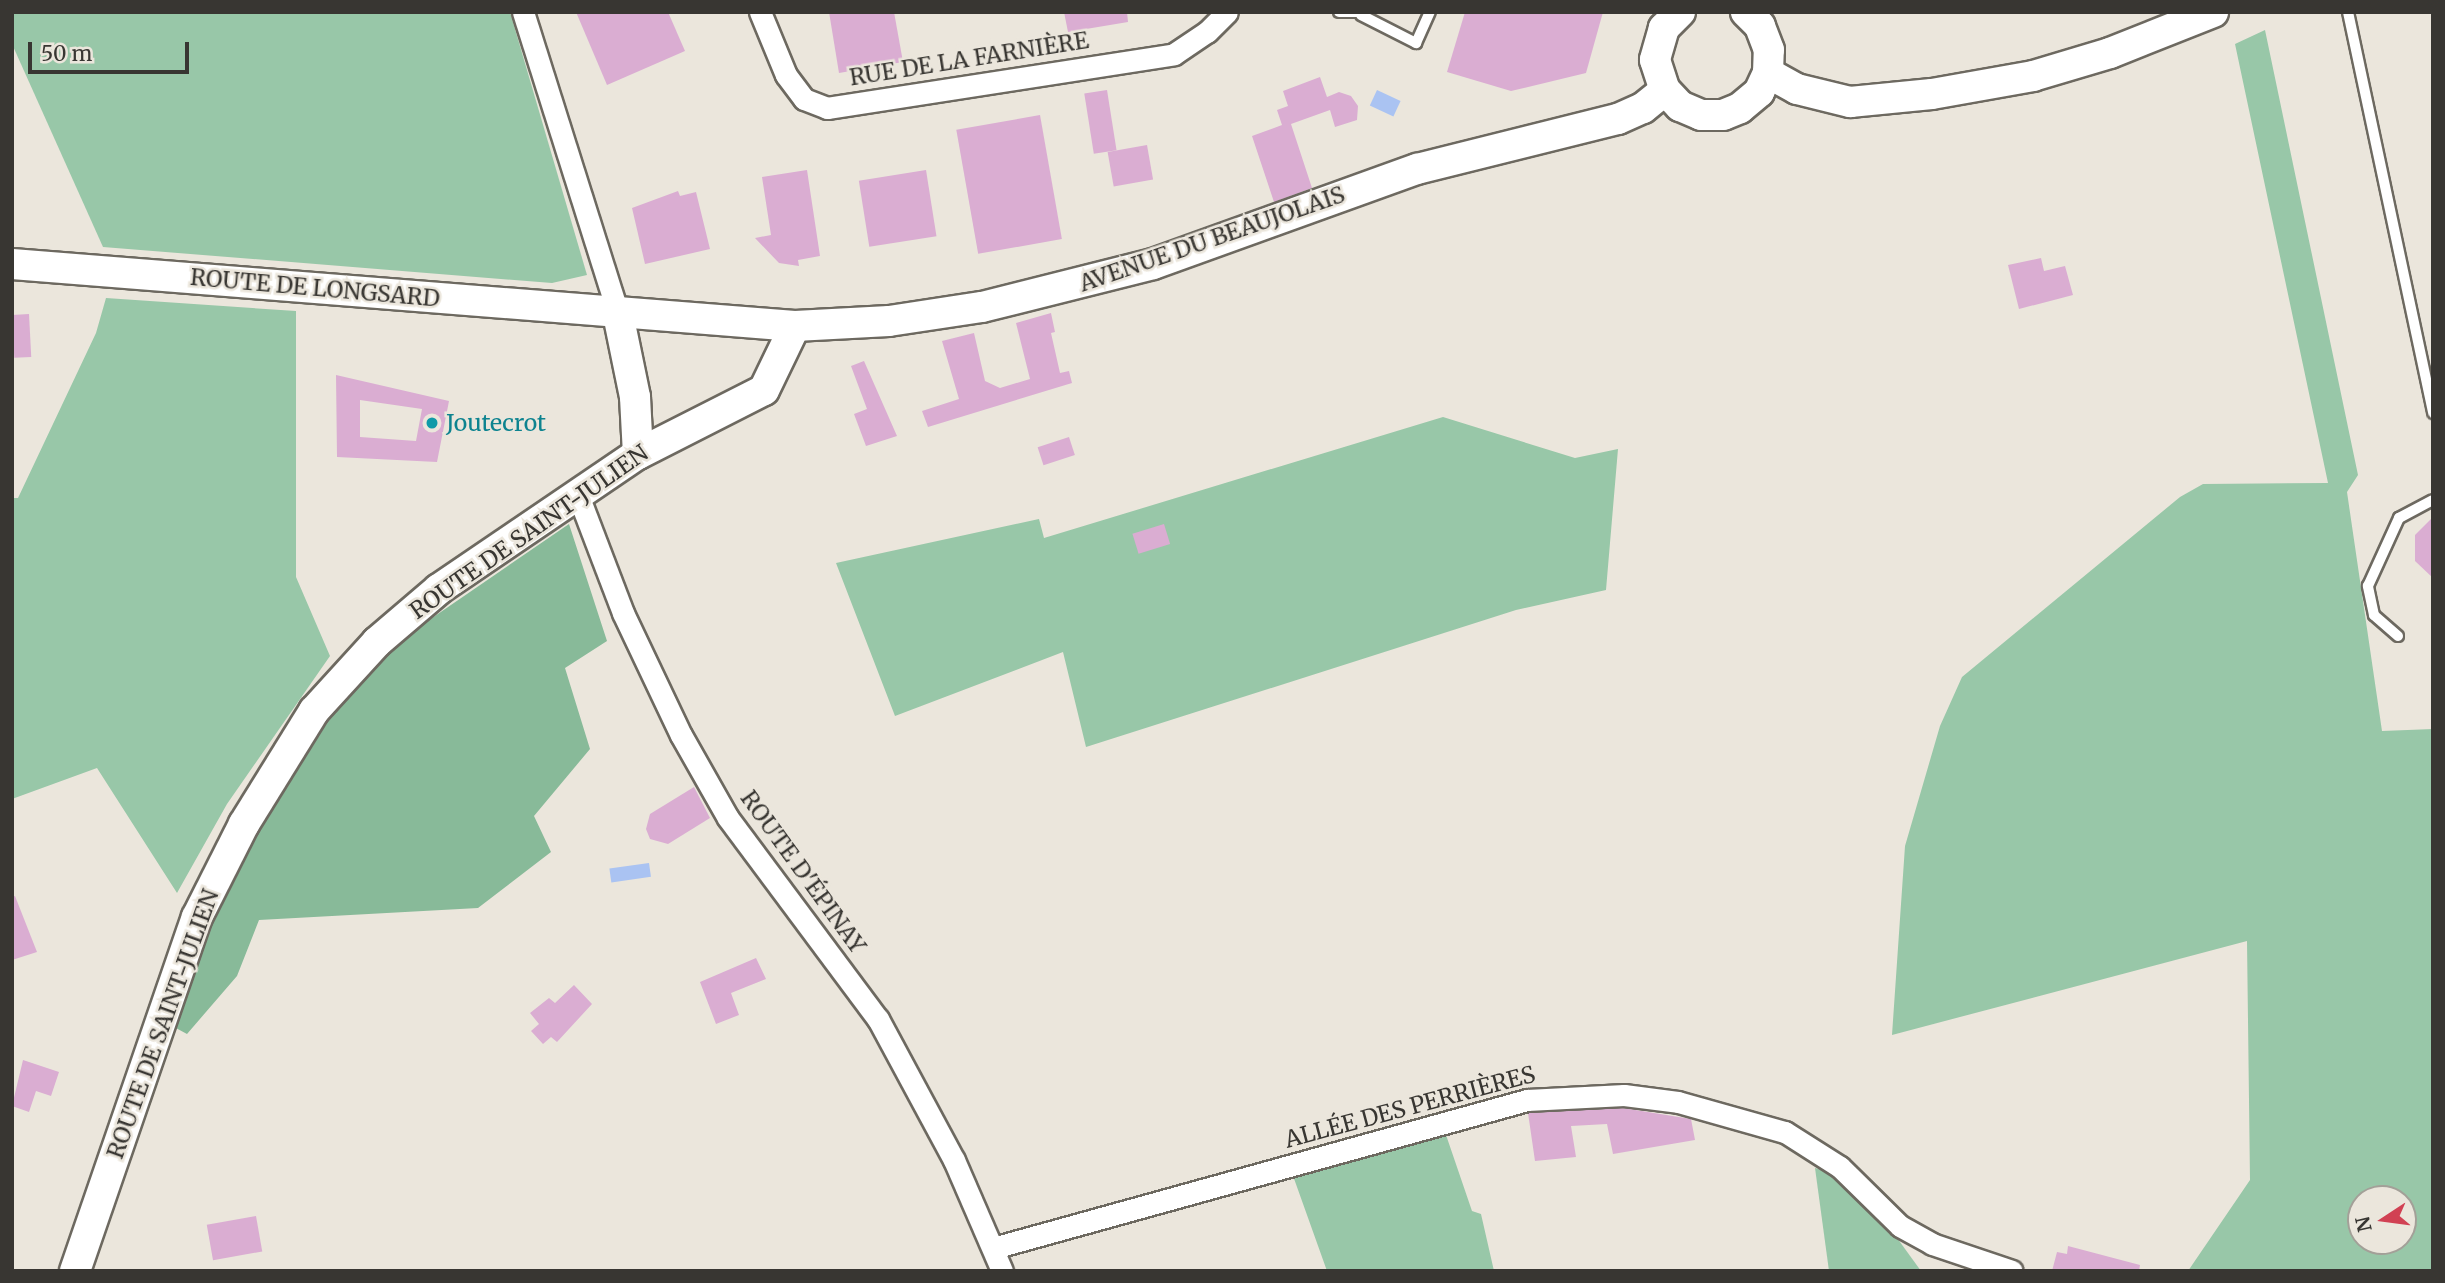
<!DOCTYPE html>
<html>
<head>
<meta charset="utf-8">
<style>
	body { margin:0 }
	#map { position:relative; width:2445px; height:1283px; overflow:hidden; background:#ebe6dc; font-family:Merriweather,serif }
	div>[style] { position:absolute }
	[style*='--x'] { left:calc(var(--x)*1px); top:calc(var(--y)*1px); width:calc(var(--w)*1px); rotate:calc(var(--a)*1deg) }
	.green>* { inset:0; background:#98c7a8 }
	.forest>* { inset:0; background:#88ba99 }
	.water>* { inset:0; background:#aac3f2; transform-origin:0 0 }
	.building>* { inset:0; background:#daadd2; transform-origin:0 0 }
	.roads { filter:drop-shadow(2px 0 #6d6960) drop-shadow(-2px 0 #6d6960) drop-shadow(0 2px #6d6960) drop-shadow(0 -2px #6d6960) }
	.lane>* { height:10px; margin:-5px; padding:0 5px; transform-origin:5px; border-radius:5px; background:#fff }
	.street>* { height:21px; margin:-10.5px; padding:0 10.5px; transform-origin:10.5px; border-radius:10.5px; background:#fff }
	.secondary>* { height:30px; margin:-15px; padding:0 15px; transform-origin:15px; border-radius:15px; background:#fff }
	.dots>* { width:19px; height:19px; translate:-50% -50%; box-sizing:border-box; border:4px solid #ebe6dc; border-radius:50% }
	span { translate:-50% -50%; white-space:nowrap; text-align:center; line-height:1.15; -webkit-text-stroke:5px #ebe6dc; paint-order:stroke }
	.street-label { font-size:23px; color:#383632 }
	.culture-label { font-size:23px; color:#0d838f }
	.left { translate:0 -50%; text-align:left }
	.frame { position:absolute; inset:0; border:14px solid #383632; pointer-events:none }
	.north { position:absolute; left:2347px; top:1185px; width:70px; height:70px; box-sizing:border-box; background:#ebe6dc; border:2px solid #a3a098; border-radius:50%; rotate:257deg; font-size:19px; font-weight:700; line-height:28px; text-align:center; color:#383632 }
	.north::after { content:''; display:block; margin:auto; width:24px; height:32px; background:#d14153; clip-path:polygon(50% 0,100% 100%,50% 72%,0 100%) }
	.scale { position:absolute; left:28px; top:42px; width:161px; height:32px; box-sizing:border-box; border:4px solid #383632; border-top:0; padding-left:9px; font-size:21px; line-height:24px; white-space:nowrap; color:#383632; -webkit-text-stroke:5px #ebe6dc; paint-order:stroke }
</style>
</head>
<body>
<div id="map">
	<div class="green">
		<i style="clip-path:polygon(12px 12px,510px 12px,587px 275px,552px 283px,103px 247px,12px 44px)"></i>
		<i style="clip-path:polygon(evenodd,2265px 30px,2358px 475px,2347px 492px,2382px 731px,2433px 729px,2433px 1271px,2188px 1271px,2250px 1180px,2247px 941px,1892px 1035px,1905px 846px,1940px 726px,1962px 677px,2180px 497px,2203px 484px,2328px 483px,2235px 44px,2265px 30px,2361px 1199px,2403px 1199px,2403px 1241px,2361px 1241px,2361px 1199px)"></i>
		<i style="clip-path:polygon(106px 298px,296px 311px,296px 577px,330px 656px,227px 804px,177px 893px,97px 768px,12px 799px,12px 498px,18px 498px,96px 333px)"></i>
		<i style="clip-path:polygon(1443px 417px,1575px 458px,1618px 449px,1606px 590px,1516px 610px,1086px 747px,1063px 652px,895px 716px,836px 563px,1039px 519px,1044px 538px)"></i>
		<i style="clip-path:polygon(1445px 1132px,1472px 1211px,1481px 1214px,1494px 1271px,1327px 1271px,1292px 1173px)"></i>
		<i style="clip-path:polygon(1815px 1168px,1837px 1174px,1892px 1231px,1921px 1271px,1829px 1271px)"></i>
	</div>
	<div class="forest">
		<i style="clip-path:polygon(569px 524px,607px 641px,565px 668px,590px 749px,534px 816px,551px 852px,478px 908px,259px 920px,237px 976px,187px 1034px,174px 1027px,213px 919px,279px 787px,323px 720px,381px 653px)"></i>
	</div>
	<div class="water">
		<i style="left:1377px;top:90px;width:26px;height:17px;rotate:25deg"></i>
		<i style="left:649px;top:863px;width:14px;height:40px;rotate:82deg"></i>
	</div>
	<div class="building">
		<i style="clip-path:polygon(576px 12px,668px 12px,685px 51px,607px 85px)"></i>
		<i style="clip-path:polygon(829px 12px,894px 12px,903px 62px,839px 73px)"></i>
		<i style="clip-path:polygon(1064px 12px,1127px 12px,1128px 22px,1068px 32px)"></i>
		<i style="clip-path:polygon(1465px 12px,1603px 12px,1586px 73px,1511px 91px,1447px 72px)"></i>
		<i style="clip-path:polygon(1320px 77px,1327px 97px,1339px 92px,1351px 96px,1358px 106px,1357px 120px,1335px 127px,1330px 110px,1291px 124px,1312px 188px,1274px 202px,1252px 136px,1282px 125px,1277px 110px,1288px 106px,1283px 91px)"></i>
		<i style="left:1107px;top:90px;width:61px;height:23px;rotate:81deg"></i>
		<i style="left:1040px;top:115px;width:126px;height:85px;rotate:80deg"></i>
		<i style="left:1147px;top:145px;width:35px;height:40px;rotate:80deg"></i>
		<i style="clip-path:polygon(807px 170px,820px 256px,798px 260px,799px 266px,779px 263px,755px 238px,771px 235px,762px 177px)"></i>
		<i style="left:926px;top:170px;width:67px;height:68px;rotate:81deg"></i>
		<i style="clip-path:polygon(678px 191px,680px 196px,696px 192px,710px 249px,645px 264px,632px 208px)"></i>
		<i style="clip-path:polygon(2041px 258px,2044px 271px,2065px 266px,2073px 295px,2019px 309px,2008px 265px)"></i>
		<i style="clip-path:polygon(1051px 313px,1055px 332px,1051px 333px,1060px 373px,1069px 371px,1072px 383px,928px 427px,922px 411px,959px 399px,942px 341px,974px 333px,985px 381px,1000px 388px,1030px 379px,1016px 323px)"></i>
		<i style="left:29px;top:314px;width:43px;height:17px;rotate:87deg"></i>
		<i style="clip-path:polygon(864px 361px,897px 436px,866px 446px,854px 414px,867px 409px,851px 366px)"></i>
		<i style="clip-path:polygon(evenodd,336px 375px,449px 401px,437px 462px,337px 457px,336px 375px,360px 400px,422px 409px,416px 441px,360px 437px,360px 400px)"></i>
		<i style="left:1069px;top:437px;width:19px;height:33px;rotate:72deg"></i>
		<i style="clip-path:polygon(2433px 517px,2433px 578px,2415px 561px,2415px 535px)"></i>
		<i style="left:1164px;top:524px;width:21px;height:33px;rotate:73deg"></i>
		<i style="clip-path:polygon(694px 787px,710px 818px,668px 844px,650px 839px,646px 829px,650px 814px)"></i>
		<i style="clip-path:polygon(15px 896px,37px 952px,12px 960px,12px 897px)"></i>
		<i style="clip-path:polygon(756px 958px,766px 979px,731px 993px,739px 1015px,716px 1024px,700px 982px)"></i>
		<i style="clip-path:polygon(574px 985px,592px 1004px,557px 1042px,551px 1037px,543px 1044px,531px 1031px,539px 1024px,530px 1013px,549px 998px,555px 1003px)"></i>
		<i style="clip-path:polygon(23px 1060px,59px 1072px,51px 1096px,36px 1091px,29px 1112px,12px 1106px)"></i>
		<i style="clip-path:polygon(1623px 1108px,1691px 1119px,1695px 1140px,1613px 1154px,1607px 1124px,1571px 1126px,1576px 1157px,1535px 1161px,1528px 1113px)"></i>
		<i style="left:256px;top:1216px;width:36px;height:50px;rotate:80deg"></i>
		<i style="clip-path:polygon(2068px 1246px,2140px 1265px,2139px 1271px,2052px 1271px,2057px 1252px,2067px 1254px)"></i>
	</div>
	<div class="roads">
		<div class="lane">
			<i style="--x:1339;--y:12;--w:26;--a:0"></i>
			<i style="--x:2348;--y:12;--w:410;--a:78"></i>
			<i style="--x:1361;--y:15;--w:62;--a:27"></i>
			<i style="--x:1416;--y:43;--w:34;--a:-66"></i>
			<i style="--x:2398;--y:636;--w:32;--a:-139"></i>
			<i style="--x:2374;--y:615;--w:30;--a:-102"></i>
			<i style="--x:2368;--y:586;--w:75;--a:-65.5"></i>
			<i style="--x:2399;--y:518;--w:38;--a:-28"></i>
		</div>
		<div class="street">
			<i style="--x:523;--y:12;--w:317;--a:72.5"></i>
			<i style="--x:760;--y:12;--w:68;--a:67.6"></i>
			<i style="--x:786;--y:75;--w:30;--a:53"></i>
			<i style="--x:804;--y:99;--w:25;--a:21"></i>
			<i style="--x:827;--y:108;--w:351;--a:-8.8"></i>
			<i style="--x:1174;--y:54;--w:40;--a:-34"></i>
			<i style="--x:1207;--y:32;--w:28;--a:-45"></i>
			<i style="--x:578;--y:495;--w:126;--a:69.1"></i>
			<i style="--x:623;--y:613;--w:135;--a:64.6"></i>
			<i style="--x:681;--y:735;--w:95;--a:60.5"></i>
			<i style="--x:728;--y:818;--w:251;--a:53.3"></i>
			<i style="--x:878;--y:1019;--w:160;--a:61.7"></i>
			<i style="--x:954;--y:1160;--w:121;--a:66.6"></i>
			<i style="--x:993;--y:1248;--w:554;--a:-15.49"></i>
			<i style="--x:1527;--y:1100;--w:97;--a:-3"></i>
			<i style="--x:1624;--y:1095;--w:54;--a:7.4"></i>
			<i style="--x:1678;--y:1102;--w:111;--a:15.7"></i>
			<i style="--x:1785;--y:1132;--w:65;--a:32.5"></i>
			<i style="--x:1840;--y:1167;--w:84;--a:44.5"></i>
			<i style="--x:1900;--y:1226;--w:37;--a:29"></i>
			<i style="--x:1932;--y:1244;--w:84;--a:18.6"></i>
		</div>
		<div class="secondary">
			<i style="--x:1680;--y:12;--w:23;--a:135"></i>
			<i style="--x:1664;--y:28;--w:33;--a:106"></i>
			<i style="--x:1655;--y:60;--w:32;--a:72"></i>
			<i style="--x:1665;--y:90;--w:22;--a:47"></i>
			<i style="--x:1680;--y:106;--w:23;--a:23"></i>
			<i style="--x:1701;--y:115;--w:22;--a:0"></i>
			<i style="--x:1723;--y:115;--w:18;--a:-22"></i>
			<i style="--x:1740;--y:108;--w:25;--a:-40"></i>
			<i style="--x:1759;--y:92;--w:21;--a:-65"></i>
			<i style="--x:1768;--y:73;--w:23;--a:-88"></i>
			<i style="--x:1769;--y:50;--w:26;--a:-111"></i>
			<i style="--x:1760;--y:26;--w:20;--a:-135"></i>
			<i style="--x:1768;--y:73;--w:33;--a:29"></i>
			<i style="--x:1797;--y:89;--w:55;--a:13.8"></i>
			<i style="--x:1850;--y:102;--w:82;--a:-5.6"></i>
			<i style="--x:1932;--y:94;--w:103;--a:-10.1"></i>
			<i style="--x:2033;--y:76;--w:80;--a:-16.6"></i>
			<i style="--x:2110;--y:53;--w:111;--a:-21.7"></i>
			<i style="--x:12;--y:264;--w:785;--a:4.53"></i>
			<i style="--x:795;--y:326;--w:94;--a:-3"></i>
			<i style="--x:889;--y:321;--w:94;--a:-8.6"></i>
			<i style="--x:982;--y:307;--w:176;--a:-14.1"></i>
			<i style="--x:1153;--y:264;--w:281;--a:-19.8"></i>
			<i style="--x:1417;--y:169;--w:207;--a:-14"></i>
			<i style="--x:1618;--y:119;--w:27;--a:-24"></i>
			<i style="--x:1643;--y:108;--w:28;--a:-39"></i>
			<i style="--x:618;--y:314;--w:85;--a:78.4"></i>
			<i style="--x:635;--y:397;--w:57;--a:87"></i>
			<i style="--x:75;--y:1271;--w:374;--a:-71"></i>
			<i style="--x:197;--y:917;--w:104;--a:-63.2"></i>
			<i style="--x:244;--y:824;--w:133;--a:-58.2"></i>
			<i style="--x:314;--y:711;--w:93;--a:-47.6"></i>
			<i style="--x:377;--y:642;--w:82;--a:-40.5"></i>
			<i style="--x:439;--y:589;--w:240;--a:-34.2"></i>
			<i style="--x:638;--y:454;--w:141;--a:-26.9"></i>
			<i style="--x:764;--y:390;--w:71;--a:-64.2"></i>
		</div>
	</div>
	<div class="dots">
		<i style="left:432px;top:423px;background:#0f9aa8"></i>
	</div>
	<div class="street-label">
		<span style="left:969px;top:59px;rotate:-9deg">RUE DE LA FARNIÈRE</span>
		<span style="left:1212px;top:239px;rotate:-19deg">AVENUE DU BEAUJOLAIS</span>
		<span style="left:315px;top:288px;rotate:5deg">ROUTE DE LONGSARD</span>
		<span style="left:529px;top:532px;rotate:-35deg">ROUTE DE SAINT-JULIEN</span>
		<span style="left:803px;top:872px;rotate:54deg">ROUTE D'ÉPINAY</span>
		<span style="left:163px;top:1024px;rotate:-70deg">ROUTE DE SAINT-JULIEN</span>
		<span style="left:1410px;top:1107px;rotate:-15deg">ALLÉE DES PERRIÈRES</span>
	</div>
	<div class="culture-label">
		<span class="left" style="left:446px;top:423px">Joutecrot</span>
	</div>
	<div class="frame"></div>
	<div class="north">N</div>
	<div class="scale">50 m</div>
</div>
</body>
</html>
